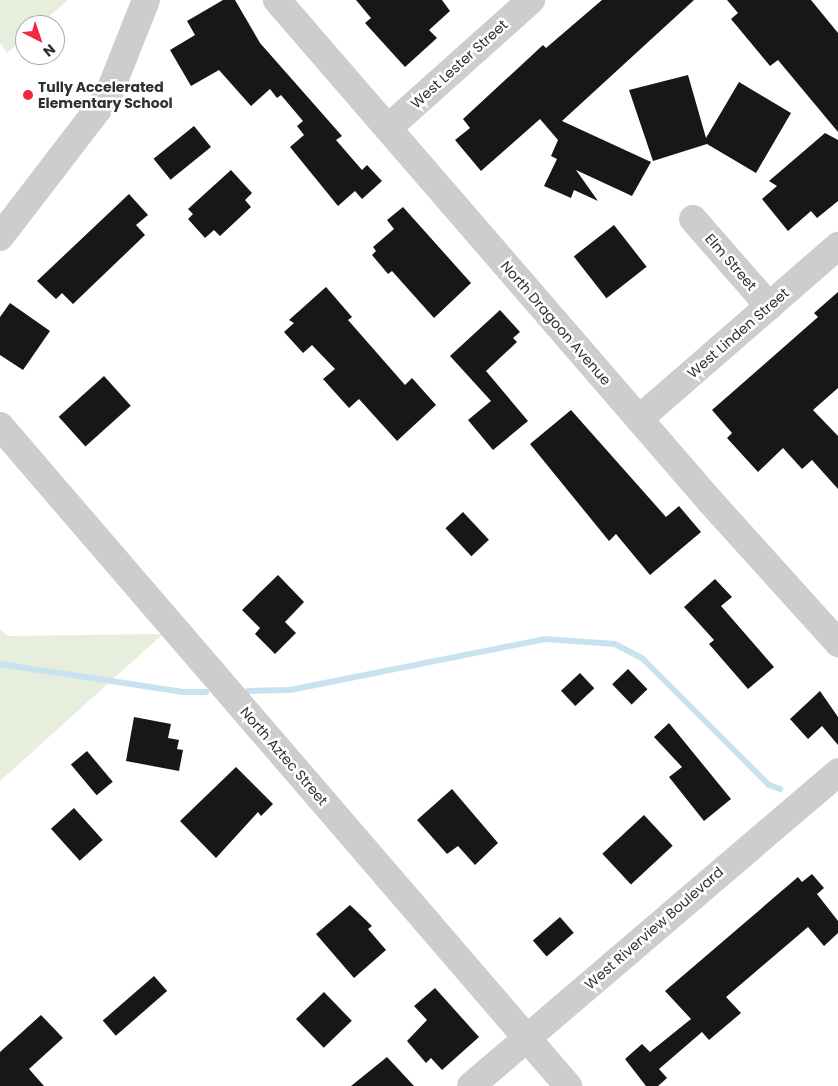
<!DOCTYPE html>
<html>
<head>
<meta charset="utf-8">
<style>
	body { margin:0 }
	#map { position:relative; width:838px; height:1086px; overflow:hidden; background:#fff; font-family:Poppins,sans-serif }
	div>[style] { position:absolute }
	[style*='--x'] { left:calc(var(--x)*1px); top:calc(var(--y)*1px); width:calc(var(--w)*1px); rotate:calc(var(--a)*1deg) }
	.green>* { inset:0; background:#e7eedd }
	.stream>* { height:6px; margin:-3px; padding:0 3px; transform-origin:3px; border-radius:3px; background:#c8e2ef }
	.building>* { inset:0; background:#171717; transform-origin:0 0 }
	.minor>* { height:28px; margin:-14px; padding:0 14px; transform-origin:14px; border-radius:14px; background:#cdcdcd }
	.dots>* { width:14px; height:14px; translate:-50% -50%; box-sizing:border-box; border:2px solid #fff; border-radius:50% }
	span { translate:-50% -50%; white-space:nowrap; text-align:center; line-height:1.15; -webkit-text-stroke:5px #fff; paint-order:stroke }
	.street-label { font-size:14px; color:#303030 }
	.poi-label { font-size:14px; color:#303030; font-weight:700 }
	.left { translate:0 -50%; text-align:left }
	.north { position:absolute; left:15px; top:15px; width:50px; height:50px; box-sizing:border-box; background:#fff; border:1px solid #acacac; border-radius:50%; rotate:139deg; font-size:14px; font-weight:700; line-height:20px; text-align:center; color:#303030 }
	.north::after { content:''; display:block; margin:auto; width:18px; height:22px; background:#f22841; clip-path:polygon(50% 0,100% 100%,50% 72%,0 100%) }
</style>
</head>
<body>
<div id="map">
	<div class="green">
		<i style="clip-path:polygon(0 0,68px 0,39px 25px,25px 25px,25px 38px,7px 53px,0 43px)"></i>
		<i style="clip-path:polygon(0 630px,9px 636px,163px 634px,0 781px)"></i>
	</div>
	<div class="stream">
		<i style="--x:0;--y:664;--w:185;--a:8.7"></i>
		<i style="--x:183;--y:692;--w:23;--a:0"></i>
		<i style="--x:248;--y:691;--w:42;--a:-1.4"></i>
		<i style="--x:290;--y:690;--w:260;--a:-11.3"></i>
		<i style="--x:545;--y:639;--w:70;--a:4.1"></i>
		<i style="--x:615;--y:644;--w:32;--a:28"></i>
		<i style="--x:643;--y:659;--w:178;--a:45"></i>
		<i style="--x:769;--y:785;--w:12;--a:20"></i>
	</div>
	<div class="building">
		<i style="clip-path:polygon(223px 0,235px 0,260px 43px,342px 136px,336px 140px,362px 170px,367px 165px,382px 181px,362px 199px,355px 191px,338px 206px,290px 147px,304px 135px,297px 126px,303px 121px,281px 95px,277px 98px,270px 89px,251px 106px,219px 70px,191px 86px,170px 50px,195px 35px,187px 21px)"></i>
		<i style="clip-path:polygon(356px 0,442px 0,450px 11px,429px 30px,437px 38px,405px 67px,365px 23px,371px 18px)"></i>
		<i style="clip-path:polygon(602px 0,694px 0,562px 121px,651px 162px,632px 196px,576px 170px,598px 201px,574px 190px,571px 198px,544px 186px,557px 159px,551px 156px,558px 140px,540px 119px,481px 171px,455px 140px,470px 128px,463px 119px,543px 45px,546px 48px)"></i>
		<i style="clip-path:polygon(727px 0,811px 0,838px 33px,838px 132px,778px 60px,770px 66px,731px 19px,738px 13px)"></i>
		<i style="clip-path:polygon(688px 75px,706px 138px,739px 82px,791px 113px,756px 173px,707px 144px,653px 161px,629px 90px)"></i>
		<i style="left:194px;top:126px;width:27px;height:52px;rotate:51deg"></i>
		<i style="clip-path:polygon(825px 133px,838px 140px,838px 201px,817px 218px,811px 211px,788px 231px,762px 199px,777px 186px,769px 181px)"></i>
		<i style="clip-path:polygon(231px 170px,252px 193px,245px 200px,251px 207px,220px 236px,214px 230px,205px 238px,188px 219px,193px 214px,188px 209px)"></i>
		<i style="clip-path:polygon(129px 194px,148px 215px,136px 225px,145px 235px,73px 304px,62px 293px,56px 299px,37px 281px)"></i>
		<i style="clip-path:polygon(403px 207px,471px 283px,434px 318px,392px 271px,388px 274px,372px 255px,376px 251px,373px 247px,394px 229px,387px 220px)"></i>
		<i style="left:614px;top:225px;width:53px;height:51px;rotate:52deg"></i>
		<i style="clip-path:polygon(326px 287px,352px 317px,348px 320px,405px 385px,412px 378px,436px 405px,397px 441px,359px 399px,349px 408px,323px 379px,335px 369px,312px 345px,303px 353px,284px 332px,294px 323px,289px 320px)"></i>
		<i style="clip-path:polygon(838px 292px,838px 388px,813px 410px,838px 436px,838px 489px,812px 460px,802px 469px,783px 448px,758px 472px,727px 438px,732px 433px,712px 410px,818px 317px,814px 313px)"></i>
		<i style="clip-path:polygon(10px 303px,50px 331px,23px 370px,0 355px,0 317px)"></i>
		<i style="clip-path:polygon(500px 310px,520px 332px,513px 338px,517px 342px,486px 371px,528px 421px,493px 450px,468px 420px,491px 401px,450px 356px)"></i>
		<i style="left:104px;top:376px;width:40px;height:61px;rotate:48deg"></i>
		<i style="clip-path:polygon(571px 410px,666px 517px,679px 506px,701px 532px,650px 575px,616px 534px,609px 541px,530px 444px)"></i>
		<i style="left:463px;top:512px;width:38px;height:24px;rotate:47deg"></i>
		<i style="clip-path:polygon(278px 575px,304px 602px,285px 622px,296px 633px,275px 654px,255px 634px,260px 628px,242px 610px)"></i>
		<i style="clip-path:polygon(715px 579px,732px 597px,721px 606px,774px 667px,748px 689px,709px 644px,714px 640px,684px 607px)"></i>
		<i style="left:628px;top:669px;width:28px;height:22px;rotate:46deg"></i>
		<i style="left:580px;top:673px;width:21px;height:26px;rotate:47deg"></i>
		<i style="clip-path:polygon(820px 691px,838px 717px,838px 745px,822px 726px,808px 739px,790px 719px)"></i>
		<i style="clip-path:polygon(134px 717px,171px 724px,168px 738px,179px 740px,177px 749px,183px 750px,179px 771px,126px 761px)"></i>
		<i style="clip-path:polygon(669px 723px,731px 799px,704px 821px,669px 777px,682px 767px,654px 737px)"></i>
		<i style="left:87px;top:751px;width:40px;height:21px;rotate:50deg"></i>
		<i style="clip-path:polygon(236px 767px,273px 804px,261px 816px,258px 812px,216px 858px,180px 821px)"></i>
		<i style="clip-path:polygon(452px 789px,498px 843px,475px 865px,458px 846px,447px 854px,417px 820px)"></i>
		<i style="left:74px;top:808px;width:43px;height:31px;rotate:48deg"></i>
		<i style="left:644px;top:815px;width:42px;height:57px;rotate:47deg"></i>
		<i style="clip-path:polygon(812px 874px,824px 888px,817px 894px,838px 921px,838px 933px,824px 946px,808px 927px,726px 997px,741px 1013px,709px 1040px,702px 1032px,659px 1069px,667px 1078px,658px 1086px,646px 1086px,625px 1059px,642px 1044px,650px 1052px,691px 1019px,665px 991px,798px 877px,802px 882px)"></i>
		<i style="clip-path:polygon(350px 905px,372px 926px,368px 929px,386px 950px,354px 978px,316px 934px)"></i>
		<i style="left:560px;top:917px;width:21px;height:36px;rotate:49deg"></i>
		<i style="left:154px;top:976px;width:20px;height:68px;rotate:49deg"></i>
		<i style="clip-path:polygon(435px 988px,479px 1037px,442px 1070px,431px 1058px,426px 1063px,407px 1041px,427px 1020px,414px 1006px)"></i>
		<i style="left:324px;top:992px;width:40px;height:39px;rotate:46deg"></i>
		<i style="clip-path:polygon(41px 1015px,63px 1038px,29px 1069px,44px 1086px,0 1086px,0 1052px)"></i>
		<i style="clip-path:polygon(387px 1057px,414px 1086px,351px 1086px)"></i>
	</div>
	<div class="minor">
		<i style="--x:277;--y:0;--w:661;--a:49.17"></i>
		<i style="--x:709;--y:500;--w:193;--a:47.9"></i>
		<i style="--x:388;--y:128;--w:192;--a:-41.8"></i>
		<i style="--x:693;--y:219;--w:116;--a:48.9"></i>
		<i style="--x:0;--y:237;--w:178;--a:-52.5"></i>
		<i style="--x:108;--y:96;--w:103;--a:-68.4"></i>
		<i style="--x:639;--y:419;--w:264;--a:-41"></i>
		<i style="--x:0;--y:426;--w:871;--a:49.28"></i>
		<i style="--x:471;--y:1086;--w:483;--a:-40.5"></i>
	</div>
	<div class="dots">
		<i style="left:28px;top:95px;background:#f22841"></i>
	</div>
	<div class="street-label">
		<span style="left:459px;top:64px;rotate:-42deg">West Lester Street</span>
		<span style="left:731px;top:262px;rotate:49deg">Elm Street</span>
		<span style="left:556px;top:323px;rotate:49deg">North Dragoon Avenue</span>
		<span style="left:738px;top:333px;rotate:-41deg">West Linden Street</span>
		<span style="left:284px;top:756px;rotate:49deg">North Aztec Street</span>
		<span style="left:654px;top:928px;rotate:-41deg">West Riverview Boulevard</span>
	</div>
	<div class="poi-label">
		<span class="left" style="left:38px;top:95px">Tully Accelerated<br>Elementary School</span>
	</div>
	<div class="north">N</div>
</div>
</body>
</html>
